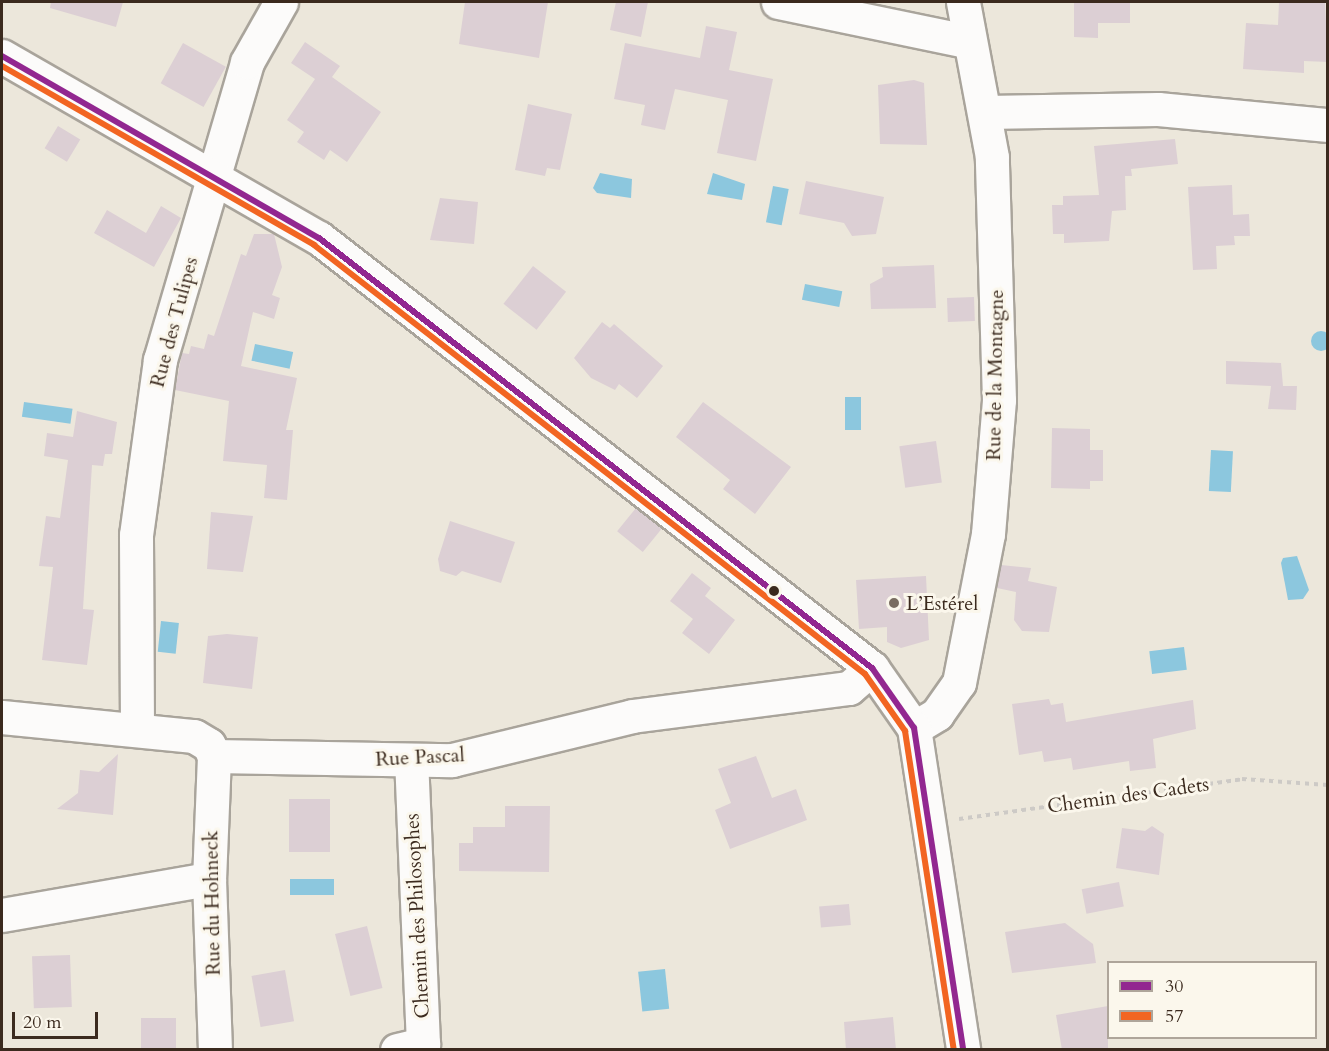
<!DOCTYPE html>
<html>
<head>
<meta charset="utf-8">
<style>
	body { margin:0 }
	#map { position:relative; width:1329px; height:1051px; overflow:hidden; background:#ece7db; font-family:Cardo,serif }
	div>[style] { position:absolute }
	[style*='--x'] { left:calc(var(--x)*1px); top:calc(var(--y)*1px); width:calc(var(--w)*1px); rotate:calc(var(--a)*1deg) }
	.water>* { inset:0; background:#8cc7de; transform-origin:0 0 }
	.round { border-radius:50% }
	.building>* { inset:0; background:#dccfd4; transform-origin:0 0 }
	.path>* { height:4px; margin-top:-2px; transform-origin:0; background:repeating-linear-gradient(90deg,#cdcac6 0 4.5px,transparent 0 9px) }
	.roads { filter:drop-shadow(2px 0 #a9a49b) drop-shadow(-2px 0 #a9a49b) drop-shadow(0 2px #a9a49b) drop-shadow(0 -2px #a9a49b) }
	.minor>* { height:33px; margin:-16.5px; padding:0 16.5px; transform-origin:16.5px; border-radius:16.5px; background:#fcfbfa }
	.major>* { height:33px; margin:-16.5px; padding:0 16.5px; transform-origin:16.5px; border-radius:16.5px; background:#fcfbfa }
	.bus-1>* { height:6px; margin:-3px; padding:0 3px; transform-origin:3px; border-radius:3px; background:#922790 }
	.bus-2>* { height:6px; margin:-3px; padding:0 3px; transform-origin:3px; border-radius:3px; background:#f26522 }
	.dots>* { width:16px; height:16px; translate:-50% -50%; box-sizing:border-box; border:3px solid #fbf7ec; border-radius:50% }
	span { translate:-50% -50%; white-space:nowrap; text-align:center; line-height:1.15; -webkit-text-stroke:6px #fbf7ec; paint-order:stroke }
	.street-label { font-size:20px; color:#3b2a1e }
	.poi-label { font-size:20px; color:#3b2a1e }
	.left { translate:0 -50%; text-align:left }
	.frame { position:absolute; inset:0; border:3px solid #3b2a1e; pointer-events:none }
	.legend { position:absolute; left:1107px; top:961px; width:210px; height:78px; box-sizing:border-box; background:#fbf7ec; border:2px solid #aea59a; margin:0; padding:8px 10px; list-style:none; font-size:18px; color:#3b2a1e }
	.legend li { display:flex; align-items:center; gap:12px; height:30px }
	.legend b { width:30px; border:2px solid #aea59a }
	.scale { position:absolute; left:12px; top:1012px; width:86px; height:27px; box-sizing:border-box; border:3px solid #3b2a1e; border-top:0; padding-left:8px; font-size:18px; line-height:21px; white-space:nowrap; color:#3b2a1e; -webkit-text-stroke:4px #fbf7ec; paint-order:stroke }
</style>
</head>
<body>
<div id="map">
	<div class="water">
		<i style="clip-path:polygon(600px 173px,632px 179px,631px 198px,597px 193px,593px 188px)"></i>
		<i style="clip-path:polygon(713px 173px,745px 184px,742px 200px,707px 194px)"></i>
		<i style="left:773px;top:186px;width:16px;height:37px;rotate:11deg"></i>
		<i style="left:805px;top:284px;width:38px;height:16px;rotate:11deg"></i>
		<i class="round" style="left:1311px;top:331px;width:20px;height:20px"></i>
		<i style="left:255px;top:344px;width:39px;height:17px;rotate:12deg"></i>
		<i style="left:845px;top:397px;width:16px;height:33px"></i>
		<i style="left:24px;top:402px;width:49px;height:15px;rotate:8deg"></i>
		<i style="left:1211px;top:450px;width:22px;height:41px;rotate:3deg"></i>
		<i style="clip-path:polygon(1297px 556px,1309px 590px,1303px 599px,1288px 600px,1281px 563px,1283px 558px)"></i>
		<i style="left:161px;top:621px;width:18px;height:31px;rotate:6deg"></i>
		<i style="left:1184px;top:647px;width:23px;height:35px;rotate:83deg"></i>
		<i style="left:290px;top:879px;width:44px;height:16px"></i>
		<i style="left:665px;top:969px;width:40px;height:27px;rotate:84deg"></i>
	</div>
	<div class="building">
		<i style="clip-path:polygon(51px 2px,123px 2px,116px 27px,50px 8px)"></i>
		<i style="clip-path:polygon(465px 2px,548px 2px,539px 58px,459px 44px)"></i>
		<i style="clip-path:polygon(616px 2px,648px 2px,641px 37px,610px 30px)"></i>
		<i style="clip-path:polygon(1074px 2px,1130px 2px,1130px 23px,1098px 23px,1098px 38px,1074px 37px)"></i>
		<i style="clip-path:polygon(1279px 2px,1325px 2px,1328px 62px,1304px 61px,1304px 73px,1243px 69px,1246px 23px,1278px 25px)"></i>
		<i style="clip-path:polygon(706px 26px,737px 32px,729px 70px,773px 79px,756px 161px,717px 153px,728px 100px,675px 89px,665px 130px,641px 125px,645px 105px,614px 99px,625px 43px,700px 58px)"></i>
		<i style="clip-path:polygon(305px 42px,340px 66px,332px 77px,381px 112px,347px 162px,330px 150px,324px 160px,297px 142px,304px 132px,287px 120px,315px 79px,291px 63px)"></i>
		<i style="left:183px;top:43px;width:49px;height:46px;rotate:29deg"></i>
		<i style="clip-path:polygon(914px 80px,924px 83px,927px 145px,880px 144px,878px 85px)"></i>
		<i style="clip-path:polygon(528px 104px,572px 114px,560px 170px,547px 168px,545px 176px,515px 170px)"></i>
		<i style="left:58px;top:126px;width:26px;height:26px;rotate:31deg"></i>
		<i style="clip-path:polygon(1175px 139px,1178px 164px,1131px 169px,1132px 176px,1125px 176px,1126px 210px,1112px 211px,1109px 241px,1064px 243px,1064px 234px,1053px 234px,1052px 205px,1063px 205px,1063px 196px,1099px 195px,1094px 146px)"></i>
		<i style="clip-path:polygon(806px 181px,884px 197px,876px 234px,852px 236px,844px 223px,799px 214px)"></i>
		<i style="clip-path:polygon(1232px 185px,1233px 215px,1249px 214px,1250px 236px,1234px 236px,1235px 245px,1216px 246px,1217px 269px,1193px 270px,1188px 187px)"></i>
		<i style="clip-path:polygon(440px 198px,478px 202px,474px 244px,430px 240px)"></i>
		<i style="clip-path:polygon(161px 206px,181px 218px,154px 267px,94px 233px,107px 210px,146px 233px)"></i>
		<i style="clip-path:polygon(254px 234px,274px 234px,282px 267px,272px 295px,280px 298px,274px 319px,253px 312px,241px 366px,297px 378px,286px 430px,293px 430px,287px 500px,264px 498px,267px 465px,223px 461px,229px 401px,175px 390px,182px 353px,189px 354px,191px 346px,204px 349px,208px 334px,214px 336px,241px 254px,246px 256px)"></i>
		<i style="clip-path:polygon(934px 265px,936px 308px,871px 309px,870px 284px,883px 277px,882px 267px)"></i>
		<i style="left:533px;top:266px;width:42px;height:48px;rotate:38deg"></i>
		<i style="left:974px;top:297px;width:24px;height:27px;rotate:88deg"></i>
		<i style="clip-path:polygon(602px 322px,610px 328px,614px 324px,663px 366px,637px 398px,619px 384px,615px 390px,591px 378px,574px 358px)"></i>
		<i style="clip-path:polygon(1226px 361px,1281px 363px,1283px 386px,1297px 386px,1296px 410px,1268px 409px,1271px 386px,1226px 384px)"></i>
		<i style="clip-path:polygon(703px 402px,791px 467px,755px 514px,723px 489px,730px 480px,676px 437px)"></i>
		<i style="clip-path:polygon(77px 411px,117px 422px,112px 454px,105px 454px,103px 466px,92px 465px,83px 609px,94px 610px,87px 665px,42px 660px,53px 567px,39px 566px,46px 516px,60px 518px,68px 460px,44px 456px,47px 433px,73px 437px)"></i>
		<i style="clip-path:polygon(1052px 428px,1090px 429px,1090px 450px,1103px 450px,1103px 481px,1090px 481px,1090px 489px,1051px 488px)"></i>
		<i style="left:936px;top:441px;width:42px;height:37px;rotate:82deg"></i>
		<i style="left:636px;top:508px;width:33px;height:30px;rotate:39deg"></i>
		<i style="clip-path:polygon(211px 512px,253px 516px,243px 572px,207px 569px)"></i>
		<i style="clip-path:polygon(450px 521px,515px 542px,501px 583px,462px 571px,456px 576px,440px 571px,438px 559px)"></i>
		<i style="clip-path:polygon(1001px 565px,1031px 568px,1028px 581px,1057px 587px,1049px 632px,1022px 631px,1014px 620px,1016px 592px,997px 588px)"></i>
		<i style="clip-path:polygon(692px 573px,711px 588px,705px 596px,735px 620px,709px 654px,682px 633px,693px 619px,670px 601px)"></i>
		<i style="clip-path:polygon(926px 576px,929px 640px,901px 648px,887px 642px,887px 627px,859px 629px,856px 580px)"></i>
		<i style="clip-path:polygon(227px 634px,258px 637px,252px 689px,203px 683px,208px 636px)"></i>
		<i style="clip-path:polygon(1049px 699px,1051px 705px,1063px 703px,1066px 722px,1193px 700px,1196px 729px,1153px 739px,1156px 768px,1130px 771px,1129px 761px,1073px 770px,1071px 758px,1044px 762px,1042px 751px,1019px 755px,1012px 704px)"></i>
		<i style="clip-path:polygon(118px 754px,113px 815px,57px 809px,78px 793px,80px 770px,99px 772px)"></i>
		<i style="clip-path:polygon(756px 756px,772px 798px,796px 789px,807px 820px,730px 849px,715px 810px,731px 803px,718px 769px)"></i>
		<i style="left:289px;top:799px;width:41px;height:53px"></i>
		<i style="clip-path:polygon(505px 806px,550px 806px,549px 872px,459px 871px,459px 843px,473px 843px,473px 827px,505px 827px)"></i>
		<i style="clip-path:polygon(1152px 826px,1164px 834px,1159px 875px,1116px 868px,1122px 828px,1145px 831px)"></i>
		<i style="left:1119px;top:882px;width:25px;height:38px;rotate:79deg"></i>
		<i style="left:849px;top:904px;width:21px;height:30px;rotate:85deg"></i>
		<i style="clip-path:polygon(1065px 923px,1093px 944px,1096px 963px,1012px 973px,1005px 932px)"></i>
		<i style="left:367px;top:926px;width:64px;height:33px;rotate:76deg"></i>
		<i style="left:70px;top:955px;width:52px;height:38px;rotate:88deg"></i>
		<i style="left:285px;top:970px;width:52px;height:34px;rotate:80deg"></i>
		<i style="clip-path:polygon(1108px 1006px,1108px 1050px,1062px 1050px,1056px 1015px)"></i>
		<i style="clip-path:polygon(893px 1017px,896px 1050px,846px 1050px,844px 1022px)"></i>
		<i style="left:141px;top:1018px;width:35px;height:32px"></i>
	</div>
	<div class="path">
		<i style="--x:959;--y:819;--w:286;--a:-8"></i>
		<i style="--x:1242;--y:779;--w:86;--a:4"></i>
	</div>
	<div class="roads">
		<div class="minor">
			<i style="--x:778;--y:2;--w:193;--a:11.7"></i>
			<i style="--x:986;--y:112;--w:172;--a:-1"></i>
			<i style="--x:1158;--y:109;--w:171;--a:5.4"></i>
			<i style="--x:2;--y:717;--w:193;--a:5.7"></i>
			<i style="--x:194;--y:736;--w:17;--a:31"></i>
			<i style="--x:209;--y:745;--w:12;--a:66"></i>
			<i style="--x:214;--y:756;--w:123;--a:92.3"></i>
			<i style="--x:209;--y:879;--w:171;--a:88"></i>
			<i style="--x:914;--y:728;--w:27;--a:-31"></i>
			<i style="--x:937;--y:714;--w:38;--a:-55"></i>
			<i style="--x:959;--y:683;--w:152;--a:-79"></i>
			<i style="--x:988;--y:534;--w:134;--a:-85.3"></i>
			<i style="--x:999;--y:400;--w:243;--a:-91.7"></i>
			<i style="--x:992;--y:157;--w:158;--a:-100.6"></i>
			<i style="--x:137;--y:729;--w:194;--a:-90.3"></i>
			<i style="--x:136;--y:535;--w:177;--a:-82.2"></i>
			<i style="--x:160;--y:360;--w:310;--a:-73.7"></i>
			<i style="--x:247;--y:62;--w:69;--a:-60.5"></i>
			<i style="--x:214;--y:756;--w:238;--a:1"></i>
			<i style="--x:452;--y:760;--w:185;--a:-13.7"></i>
			<i style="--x:632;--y:716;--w:219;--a:-7.4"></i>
			<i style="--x:849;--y:688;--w:30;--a:-41"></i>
			<i style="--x:2;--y:915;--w:210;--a:-9.9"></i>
			<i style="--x:397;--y:1050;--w:27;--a:-13"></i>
			<i style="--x:423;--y:1044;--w:283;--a:-92.4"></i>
		</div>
		<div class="major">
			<i style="--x:2;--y:56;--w:366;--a:29.9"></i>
			<i style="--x:319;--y:238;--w:701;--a:37.87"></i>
			<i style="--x:872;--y:668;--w:73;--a:55"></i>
			<i style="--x:914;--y:728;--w:326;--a:81.3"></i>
		</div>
	</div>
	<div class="bus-1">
		<i style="--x:2;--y:56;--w:366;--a:29.9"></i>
		<i style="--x:319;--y:238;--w:701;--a:37.87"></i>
		<i style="--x:872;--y:668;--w:73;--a:55"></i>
		<i style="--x:914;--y:728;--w:326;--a:81.3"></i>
	</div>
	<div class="bus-2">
		<i style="--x:2;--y:66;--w:360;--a:29.8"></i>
		<i style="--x:314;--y:245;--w:698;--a:37.9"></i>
		<i style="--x:865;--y:674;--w:70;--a:54.9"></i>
		<i style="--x:905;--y:731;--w:323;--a:81.3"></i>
	</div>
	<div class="dots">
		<i style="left:774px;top:591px;background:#3b2a1e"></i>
		<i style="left:894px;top:603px;background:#796c60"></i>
	</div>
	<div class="street-label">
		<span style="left:174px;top:322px;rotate:-75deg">Rue des Tulipes</span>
		<span style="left:995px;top:375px;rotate:-89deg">Rue de la Montagne</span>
		<span style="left:420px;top:757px;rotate:-3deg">Rue Pascal</span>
		<span style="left:1128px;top:795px;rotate:-8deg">Chemin des Cadets</span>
		<span style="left:212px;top:903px;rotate:-91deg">Rue du Hohneck</span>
		<span style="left:417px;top:916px;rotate:-93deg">Chemin des Philosophes</span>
	</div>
	<div class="poi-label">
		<span class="left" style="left:906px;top:603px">L’Estérel</span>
	</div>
	<div class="frame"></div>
	<ul class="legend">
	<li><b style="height:8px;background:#922790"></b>30</li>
	<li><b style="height:8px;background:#f26522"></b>57</li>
	</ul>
	<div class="scale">20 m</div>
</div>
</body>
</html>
